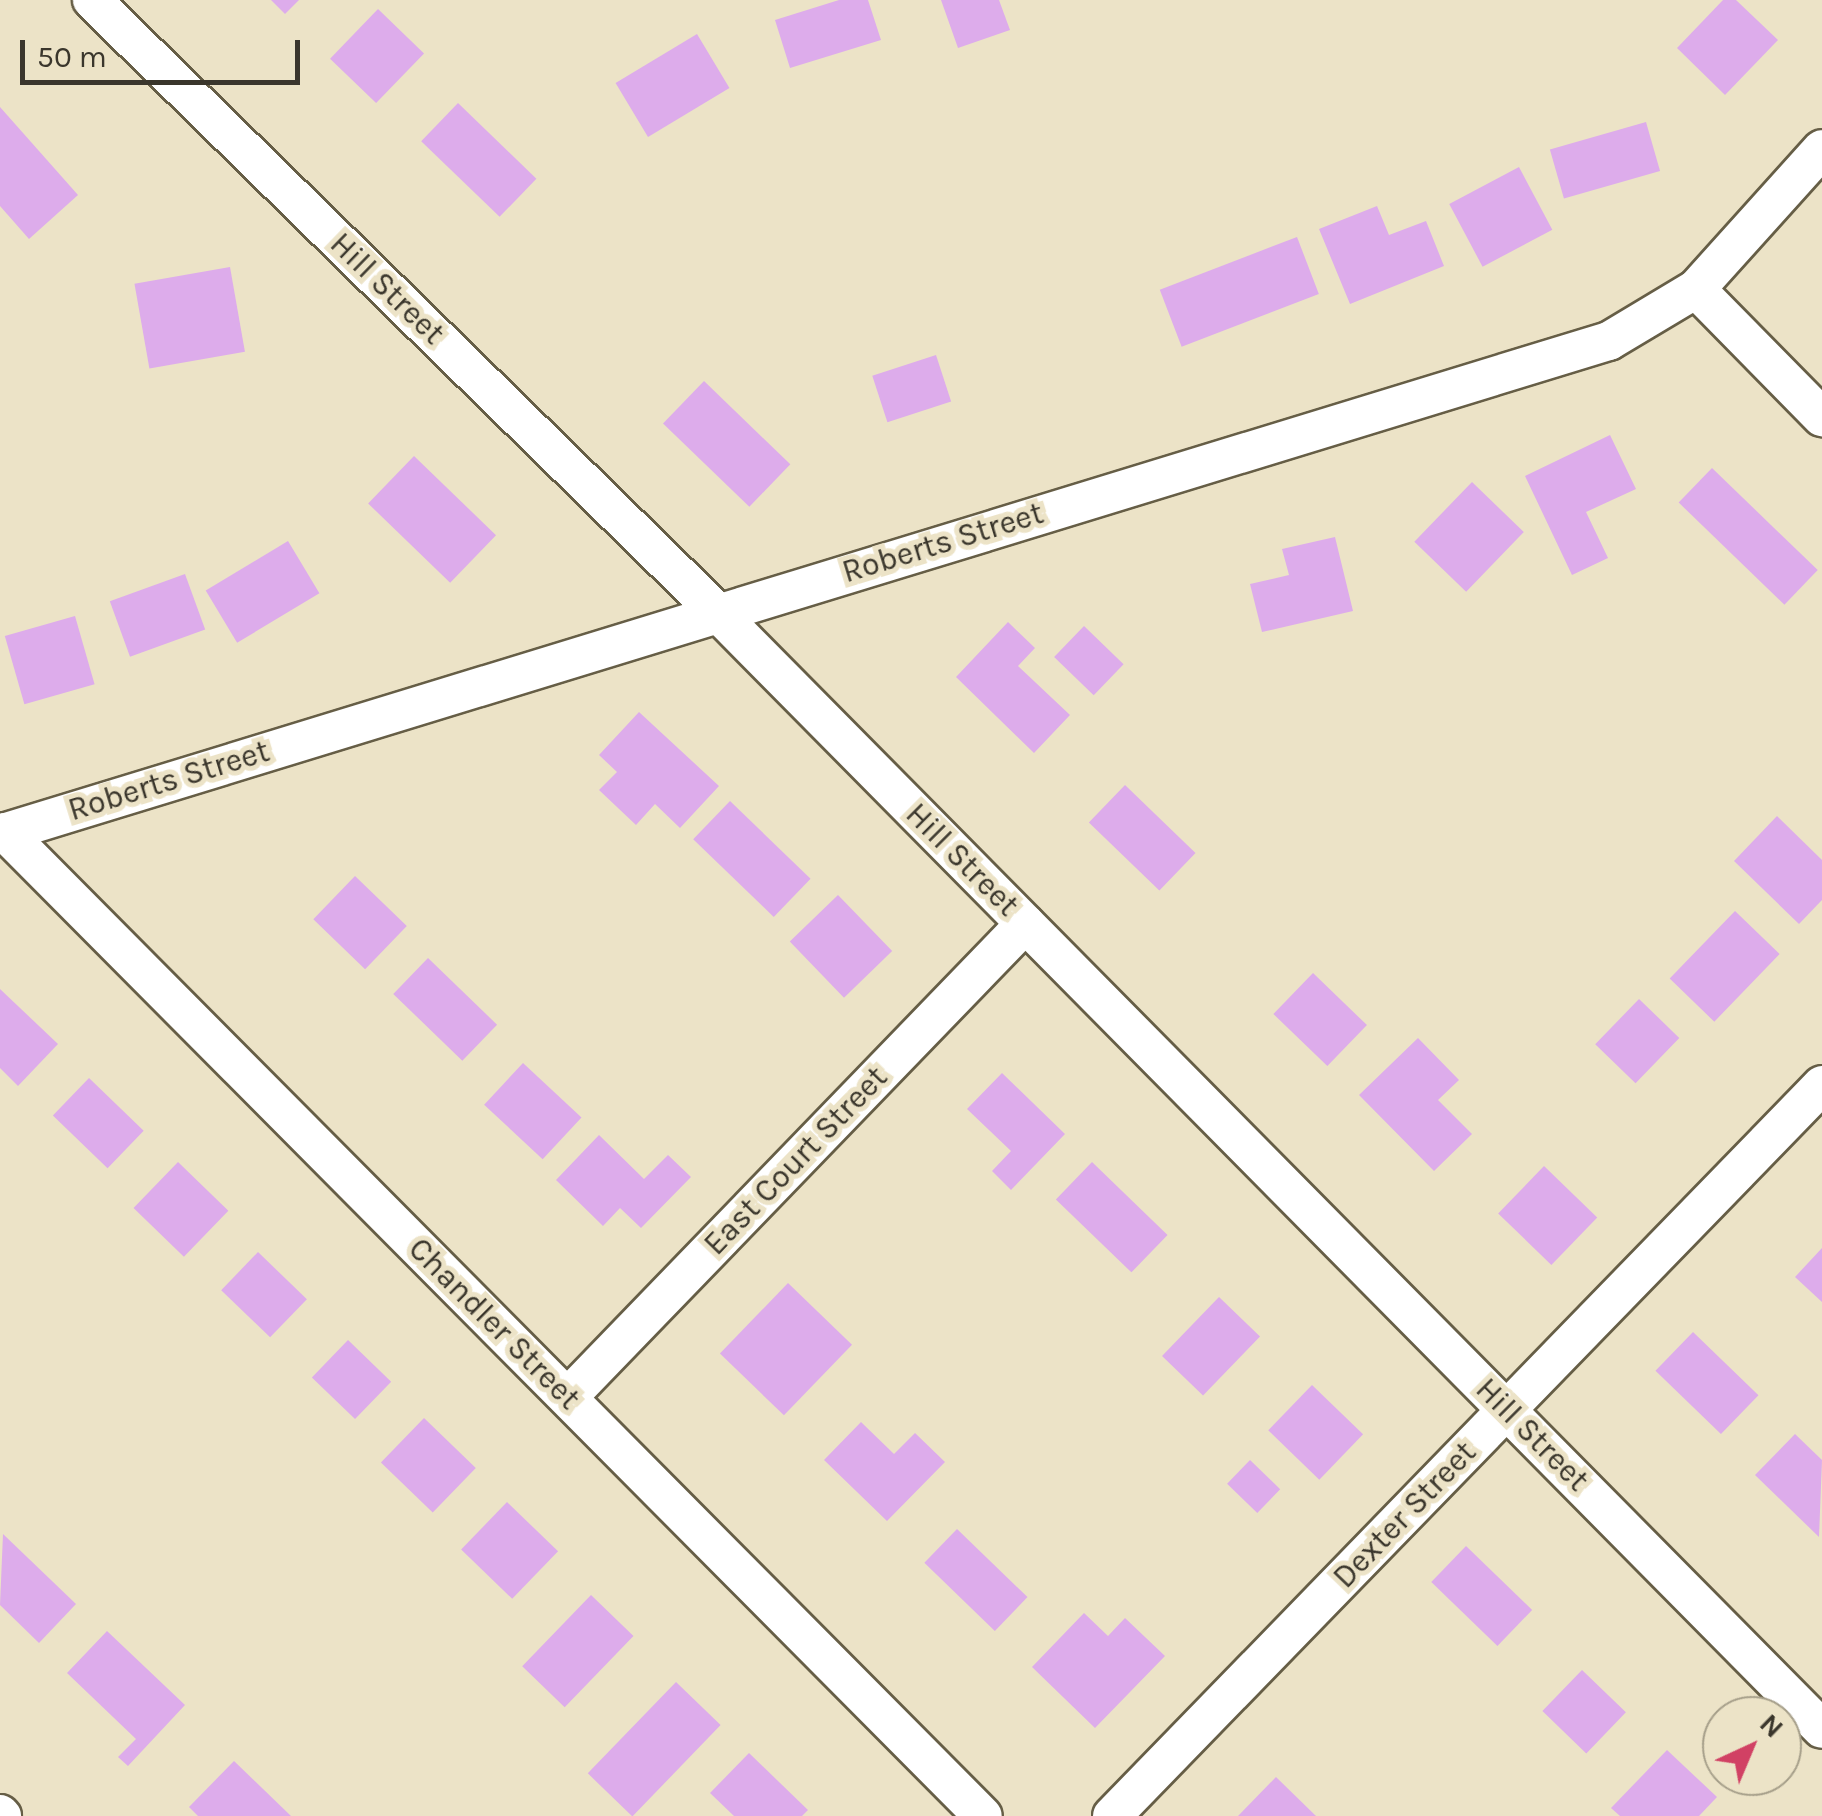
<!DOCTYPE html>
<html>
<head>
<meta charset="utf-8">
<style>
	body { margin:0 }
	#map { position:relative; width:1822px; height:1816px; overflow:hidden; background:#ece3c7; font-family:Karla,sans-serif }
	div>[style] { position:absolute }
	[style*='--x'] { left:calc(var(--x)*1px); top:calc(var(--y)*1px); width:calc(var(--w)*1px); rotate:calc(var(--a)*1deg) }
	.building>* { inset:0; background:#ddaceb; transform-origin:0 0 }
	.roads { filter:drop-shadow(2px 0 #665e46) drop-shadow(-2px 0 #665e46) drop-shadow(0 2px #665e46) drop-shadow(0 -2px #665e46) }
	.street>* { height:38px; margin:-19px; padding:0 19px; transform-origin:19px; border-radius:19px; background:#fff }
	span { translate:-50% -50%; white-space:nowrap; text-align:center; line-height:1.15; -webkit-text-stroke:10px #ece3c7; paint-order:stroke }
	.street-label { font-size:32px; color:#3a362c }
	.north { position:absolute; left:1702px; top:1696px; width:100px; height:100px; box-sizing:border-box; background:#ece3c7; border:2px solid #a59e89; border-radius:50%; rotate:44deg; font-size:28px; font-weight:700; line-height:40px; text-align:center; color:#3a362c }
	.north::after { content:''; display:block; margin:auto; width:35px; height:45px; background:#d14164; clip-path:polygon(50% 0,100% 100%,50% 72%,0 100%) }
	.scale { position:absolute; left:20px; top:40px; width:280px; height:45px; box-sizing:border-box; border:5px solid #3a362c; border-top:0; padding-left:12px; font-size:30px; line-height:35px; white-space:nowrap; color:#3a362c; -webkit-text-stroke:8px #ece3c7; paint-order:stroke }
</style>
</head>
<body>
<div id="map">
	<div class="building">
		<i style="clip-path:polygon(271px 0,299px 0,285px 14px)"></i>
		<i style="clip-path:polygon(839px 0,868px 0,881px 40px,790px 68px,775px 20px)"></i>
		<i style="clip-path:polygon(941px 0,999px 0,1010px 30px,958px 48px)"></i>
		<i style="clip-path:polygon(1723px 0,1736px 0,1778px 40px,1725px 95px,1677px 48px)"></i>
		<i style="left:378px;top:9px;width:64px;height:69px;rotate:44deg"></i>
		<i style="left:697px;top:34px;width:63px;height:95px;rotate:59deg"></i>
		<i style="left:458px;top:103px;width:109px;height:53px;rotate:44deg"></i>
		<i style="clip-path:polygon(0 107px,78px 195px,29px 239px,0 206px)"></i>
		<i style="left:1646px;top:122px;width:51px;height:100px;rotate:74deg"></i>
		<i style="left:1519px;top:167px;width:71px;height:79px;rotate:62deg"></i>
		<i style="clip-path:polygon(1377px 206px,1389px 235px,1426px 221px,1444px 266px,1350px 304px,1319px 229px)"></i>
		<i style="left:1297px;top:237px;width:61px;height:147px;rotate:69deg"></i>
		<i style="left:230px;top:267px;width:86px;height:97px;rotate:80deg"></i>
		<i style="left:936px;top:355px;width:49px;height:67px;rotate:72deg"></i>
		<i style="left:704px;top:381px;width:120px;height:59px;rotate:44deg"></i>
		<i style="clip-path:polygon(1610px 435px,1636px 489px,1586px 512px,1608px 558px,1572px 575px,1525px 476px)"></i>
		<i style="left:414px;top:456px;width:114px;height:66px;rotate:44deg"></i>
		<i style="left:1712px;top:468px;width:147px;height:48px;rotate:44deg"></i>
		<i style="left:1472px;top:482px;width:72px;height:83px;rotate:44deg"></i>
		<i style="clip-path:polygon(1335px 537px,1353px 611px,1262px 632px,1250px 584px,1289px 575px,1282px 549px)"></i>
		<i style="left:288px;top:541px;width:61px;height:96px;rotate:59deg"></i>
		<i style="left:185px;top:574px;width:59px;height:80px;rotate:70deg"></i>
		<i style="left:75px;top:616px;width:71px;height:73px;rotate:74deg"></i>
		<i style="clip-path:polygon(1008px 622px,1035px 648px,1018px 666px,1070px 715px,1034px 753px,956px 677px)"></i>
		<i style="left:1084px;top:626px;width:55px;height:43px;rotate:44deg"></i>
		<i style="clip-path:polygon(639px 712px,719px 786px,680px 828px,655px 804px,636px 825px,599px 790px,617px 772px,599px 755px)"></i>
		<i style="left:1125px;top:785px;width:98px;height:52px;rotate:44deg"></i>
		<i style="left:730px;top:801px;width:112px;height:53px;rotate:44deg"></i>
		<i style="clip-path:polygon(1777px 816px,1822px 860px,1822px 900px,1799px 924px,1734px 861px)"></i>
		<i style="left:355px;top:876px;width:72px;height:60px;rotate:44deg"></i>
		<i style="left:838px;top:895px;width:78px;height:67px;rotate:46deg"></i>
		<i style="left:1735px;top:911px;width:62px;height:94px;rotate:44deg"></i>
		<i style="left:428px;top:958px;width:96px;height:50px;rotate:44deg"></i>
		<i style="left:1313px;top:973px;width:75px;height:57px;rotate:44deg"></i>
		<i style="clip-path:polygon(0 989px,58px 1044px,18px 1086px,0 1068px)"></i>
		<i style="left:1639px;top:999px;width:56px;height:63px;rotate:44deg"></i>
		<i style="clip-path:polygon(1418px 1038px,1459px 1080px,1438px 1100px,1472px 1134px,1434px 1171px,1359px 1095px)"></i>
		<i style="left:523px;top:1063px;width:80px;height:57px;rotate:43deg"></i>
		<i style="clip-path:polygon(1002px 1073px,1065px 1134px,1011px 1190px,992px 1171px,1011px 1151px,967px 1109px)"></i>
		<i style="left:89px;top:1078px;width:76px;height:52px;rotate:44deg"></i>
		<i style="clip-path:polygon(599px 1135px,644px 1179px,668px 1155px,691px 1177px,641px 1228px,620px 1208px,603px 1226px,556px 1180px)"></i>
		<i style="left:178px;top:1162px;width:70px;height:64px;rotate:44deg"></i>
		<i style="left:1092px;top:1162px;width:105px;height:52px;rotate:44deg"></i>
		<i style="left:1544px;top:1166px;width:74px;height:66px;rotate:44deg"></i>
		<i style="clip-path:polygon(1822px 1248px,1822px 1302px,1795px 1277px)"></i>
		<i style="left:258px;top:1252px;width:68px;height:53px;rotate:44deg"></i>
		<i style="left:788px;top:1283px;width:89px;height:98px;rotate:44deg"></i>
		<i style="left:1219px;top:1297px;width:57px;height:82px;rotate:44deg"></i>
		<i style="left:1693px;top:1332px;width:91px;height:54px;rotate:44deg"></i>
		<i style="left:348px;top:1340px;width:60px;height:52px;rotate:44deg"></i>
		<i style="left:1312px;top:1385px;width:71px;height:63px;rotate:44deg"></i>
		<i style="left:424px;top:1418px;width:72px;height:62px;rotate:44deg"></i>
		<i style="clip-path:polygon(861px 1422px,894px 1454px,915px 1433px,945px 1462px,887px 1521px,824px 1460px)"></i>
		<i style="clip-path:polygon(1795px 1434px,1822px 1460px,1819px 1537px,1755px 1475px)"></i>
		<i style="left:1250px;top:1460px;width:42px;height:33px;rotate:44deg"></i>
		<i style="left:507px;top:1502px;width:71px;height:66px;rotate:44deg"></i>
		<i style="left:957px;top:1529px;width:98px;height:47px;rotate:44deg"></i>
		<i style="clip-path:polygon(3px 1534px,76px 1604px,39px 1643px,0 1605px)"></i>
		<i style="left:1466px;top:1546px;width:92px;height:50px;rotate:44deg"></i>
		<i style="left:591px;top:1595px;width:59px;height:99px;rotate:44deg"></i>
		<i style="clip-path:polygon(1084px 1613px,1108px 1636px,1125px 1618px,1165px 1656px,1095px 1728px,1032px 1667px)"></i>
		<i style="clip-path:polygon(107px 1631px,185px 1705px,128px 1766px,118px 1757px,136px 1739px,67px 1673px)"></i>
		<i style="left:1582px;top:1670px;width:61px;height:57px;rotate:44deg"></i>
		<i style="left:676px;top:1682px;width:62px;height:127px;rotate:44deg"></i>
		<i style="clip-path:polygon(1667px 1750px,1717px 1797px,1699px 1816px,1620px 1816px,1611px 1808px)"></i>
		<i style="clip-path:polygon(749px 1753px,808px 1810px,802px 1816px,734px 1816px,710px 1793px)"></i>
		<i style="clip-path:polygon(234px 1761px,291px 1816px,198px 1816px,189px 1807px)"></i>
		<i style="clip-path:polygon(1276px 1777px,1316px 1816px,1238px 1816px)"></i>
	</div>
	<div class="roads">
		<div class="street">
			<i style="--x:92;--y:0;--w:875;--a:44.4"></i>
			<i style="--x:717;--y:612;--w:1571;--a:45.31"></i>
			<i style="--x:1696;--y:289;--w:180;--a:45.5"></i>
			<i style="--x:5;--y:832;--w:1387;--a:45.18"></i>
			<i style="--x:0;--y:834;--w:1683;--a:-17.04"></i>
			<i style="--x:1609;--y:341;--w:101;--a:-30.9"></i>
			<i style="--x:1696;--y:289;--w:188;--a:-48"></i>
			<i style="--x:568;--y:1397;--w:658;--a:-45.99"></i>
			<i style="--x:0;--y:1814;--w:3;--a:45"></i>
			<i style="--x:1112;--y:1816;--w:1019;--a:-45.83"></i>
		</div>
	</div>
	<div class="street-label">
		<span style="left:387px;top:289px;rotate:44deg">Hill Street</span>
		<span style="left:943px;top:543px;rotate:-17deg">Roberts Street</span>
		<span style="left:169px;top:781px;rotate:-17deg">Roberts Street</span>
		<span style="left:962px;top:860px;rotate:45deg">Hill Street</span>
		<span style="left:796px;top:1161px;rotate:-46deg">East Court Street</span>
		<span style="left:494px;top:1324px;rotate:45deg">Chandler Street</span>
		<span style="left:1532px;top:1435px;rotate:45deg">Hill Street</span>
		<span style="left:1405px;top:1515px;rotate:-46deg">Dexter Street</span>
	</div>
	<div class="north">N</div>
	<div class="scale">50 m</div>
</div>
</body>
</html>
